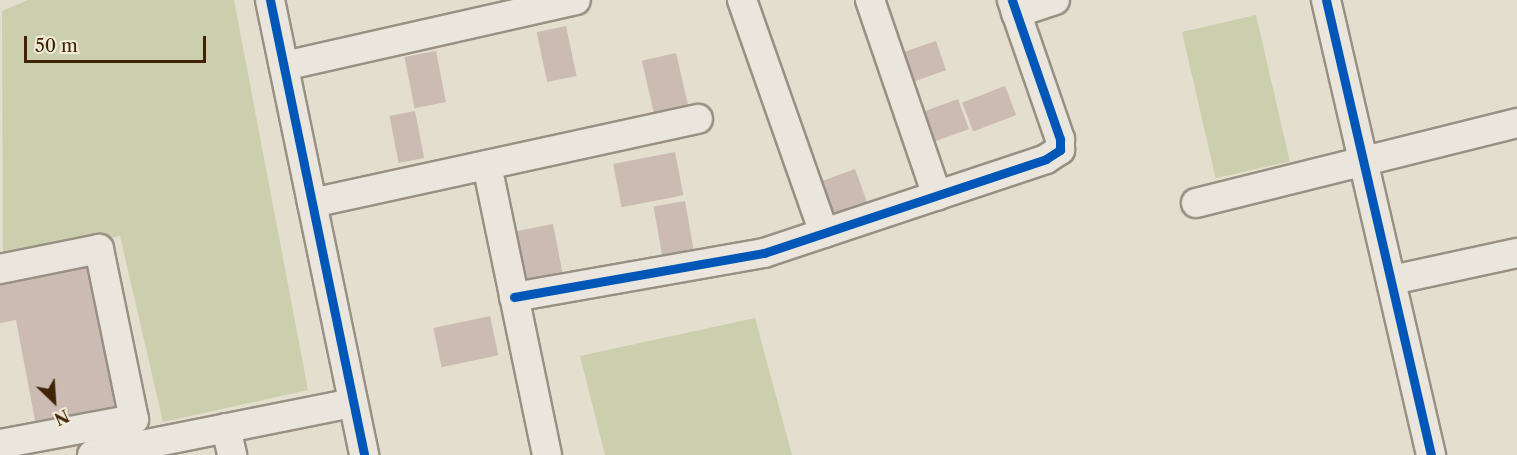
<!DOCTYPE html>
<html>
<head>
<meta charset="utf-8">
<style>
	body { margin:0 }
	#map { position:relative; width:1517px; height:455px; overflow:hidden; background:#e3decd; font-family:"Libre Caslon Text",serif }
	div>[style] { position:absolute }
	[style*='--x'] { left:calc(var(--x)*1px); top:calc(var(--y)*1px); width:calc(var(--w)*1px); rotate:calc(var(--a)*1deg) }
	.green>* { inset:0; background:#cbcfae; transform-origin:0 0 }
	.building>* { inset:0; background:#ccbbb2; transform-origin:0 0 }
	.roads { filter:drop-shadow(2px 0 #979083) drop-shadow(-2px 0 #979083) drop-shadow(0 2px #979083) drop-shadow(0 -2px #979083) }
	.minor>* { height:28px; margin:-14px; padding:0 14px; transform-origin:14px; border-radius:14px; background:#eae6de }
	.cycleway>* { height:9px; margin:-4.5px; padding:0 4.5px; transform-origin:4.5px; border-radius:4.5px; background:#0057b8 }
	span { translate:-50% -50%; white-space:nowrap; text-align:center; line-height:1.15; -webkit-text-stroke:6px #f3ecd9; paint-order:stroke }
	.north { position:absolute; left:24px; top:371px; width:60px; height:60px; -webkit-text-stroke:4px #f3ecd9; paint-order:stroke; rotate:155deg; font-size:16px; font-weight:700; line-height:24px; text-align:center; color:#3e2304 }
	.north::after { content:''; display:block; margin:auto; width:21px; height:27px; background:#3e2304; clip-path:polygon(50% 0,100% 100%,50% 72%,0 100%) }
	.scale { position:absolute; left:24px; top:36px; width:182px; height:27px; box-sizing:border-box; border:3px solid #3e2304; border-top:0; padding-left:8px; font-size:18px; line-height:21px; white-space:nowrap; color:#3e2304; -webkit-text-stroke:4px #f3ecd9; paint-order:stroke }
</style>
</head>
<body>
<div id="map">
	<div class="green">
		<i style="clip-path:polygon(28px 0,234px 0,308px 390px,163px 422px,120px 236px,3px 261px,2px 11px)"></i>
		<i style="left:1256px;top:15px;width:150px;height:76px;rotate:77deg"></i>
		<i style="clip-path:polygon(755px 318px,792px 455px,605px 455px,580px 356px)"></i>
	</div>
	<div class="building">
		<i style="left:566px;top:26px;width:51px;height:30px;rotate:78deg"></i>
		<i style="left:936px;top:41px;width:31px;height:41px;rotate:71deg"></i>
		<i style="left:436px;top:51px;width:52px;height:32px;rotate:79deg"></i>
		<i style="left:676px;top:53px;width:55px;height:35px;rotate:77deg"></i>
		<i style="left:1005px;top:86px;width:31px;height:46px;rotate:69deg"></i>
		<i style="left:958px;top:99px;width:32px;height:43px;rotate:70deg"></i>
		<i style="left:415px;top:111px;width:48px;height:26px;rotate:79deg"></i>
		<i style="left:675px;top:152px;width:44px;height:63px;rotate:79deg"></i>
		<i style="left:855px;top:169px;width:38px;height:45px;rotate:70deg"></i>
		<i style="left:685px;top:201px;width:50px;height:32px;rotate:80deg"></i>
		<i style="left:553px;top:224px;width:52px;height:44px;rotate:79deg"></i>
		<i style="clip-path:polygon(89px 262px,118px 415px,37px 431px,16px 320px,0 323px,0 279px)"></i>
		<i style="left:490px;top:316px;width:40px;height:58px;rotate:78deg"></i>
	</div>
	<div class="roads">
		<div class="minor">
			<i style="--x:270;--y:0;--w:465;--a:78.3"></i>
			<i style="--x:742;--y:0;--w:247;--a:70.6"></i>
			<i style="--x:870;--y:0;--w:207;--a:71.1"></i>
			<i style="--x:1326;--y:0;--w:467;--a:77"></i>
			<i style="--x:1016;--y:13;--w:41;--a:-18.4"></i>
			<i style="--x:284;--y:66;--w:299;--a:-12.7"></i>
			<i style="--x:487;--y:165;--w:296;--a:78.3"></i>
			<i style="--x:312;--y:203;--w:395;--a:-12.3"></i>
			<i style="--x:1196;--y:203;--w:331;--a:-14"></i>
			<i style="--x:0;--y:269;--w:101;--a:-11.4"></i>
			<i style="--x:99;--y:249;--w:174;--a:78.4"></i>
			<i style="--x:134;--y:419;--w:136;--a:169.4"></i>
			<i style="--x:1392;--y:280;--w:128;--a:-12.2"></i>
			<i style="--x:514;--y:297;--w:254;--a:-10"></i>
			<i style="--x:764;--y:253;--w:297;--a:-18.4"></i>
			<i style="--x:1046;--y:159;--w:17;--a:-33"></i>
			<i style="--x:1060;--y:150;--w:11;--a:-90"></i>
			<i style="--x:1060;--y:139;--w:147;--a:-109.1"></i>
			<i style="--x:226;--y:428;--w:28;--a:77"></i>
			<i style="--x:92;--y:455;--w:266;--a:-11.3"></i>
		</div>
	</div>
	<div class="cycleway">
		<i style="--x:270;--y:0;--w:465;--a:78.3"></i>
		<i style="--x:1326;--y:0;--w:467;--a:77"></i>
		<i style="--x:514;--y:297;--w:254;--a:-10"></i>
		<i style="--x:764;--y:253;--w:297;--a:-18.4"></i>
		<i style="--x:1046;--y:159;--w:17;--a:-33"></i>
		<i style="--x:1060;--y:150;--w:11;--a:-90"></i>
		<i style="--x:1060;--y:139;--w:147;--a:-109.1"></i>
	</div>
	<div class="north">N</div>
	<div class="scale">50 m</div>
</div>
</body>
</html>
